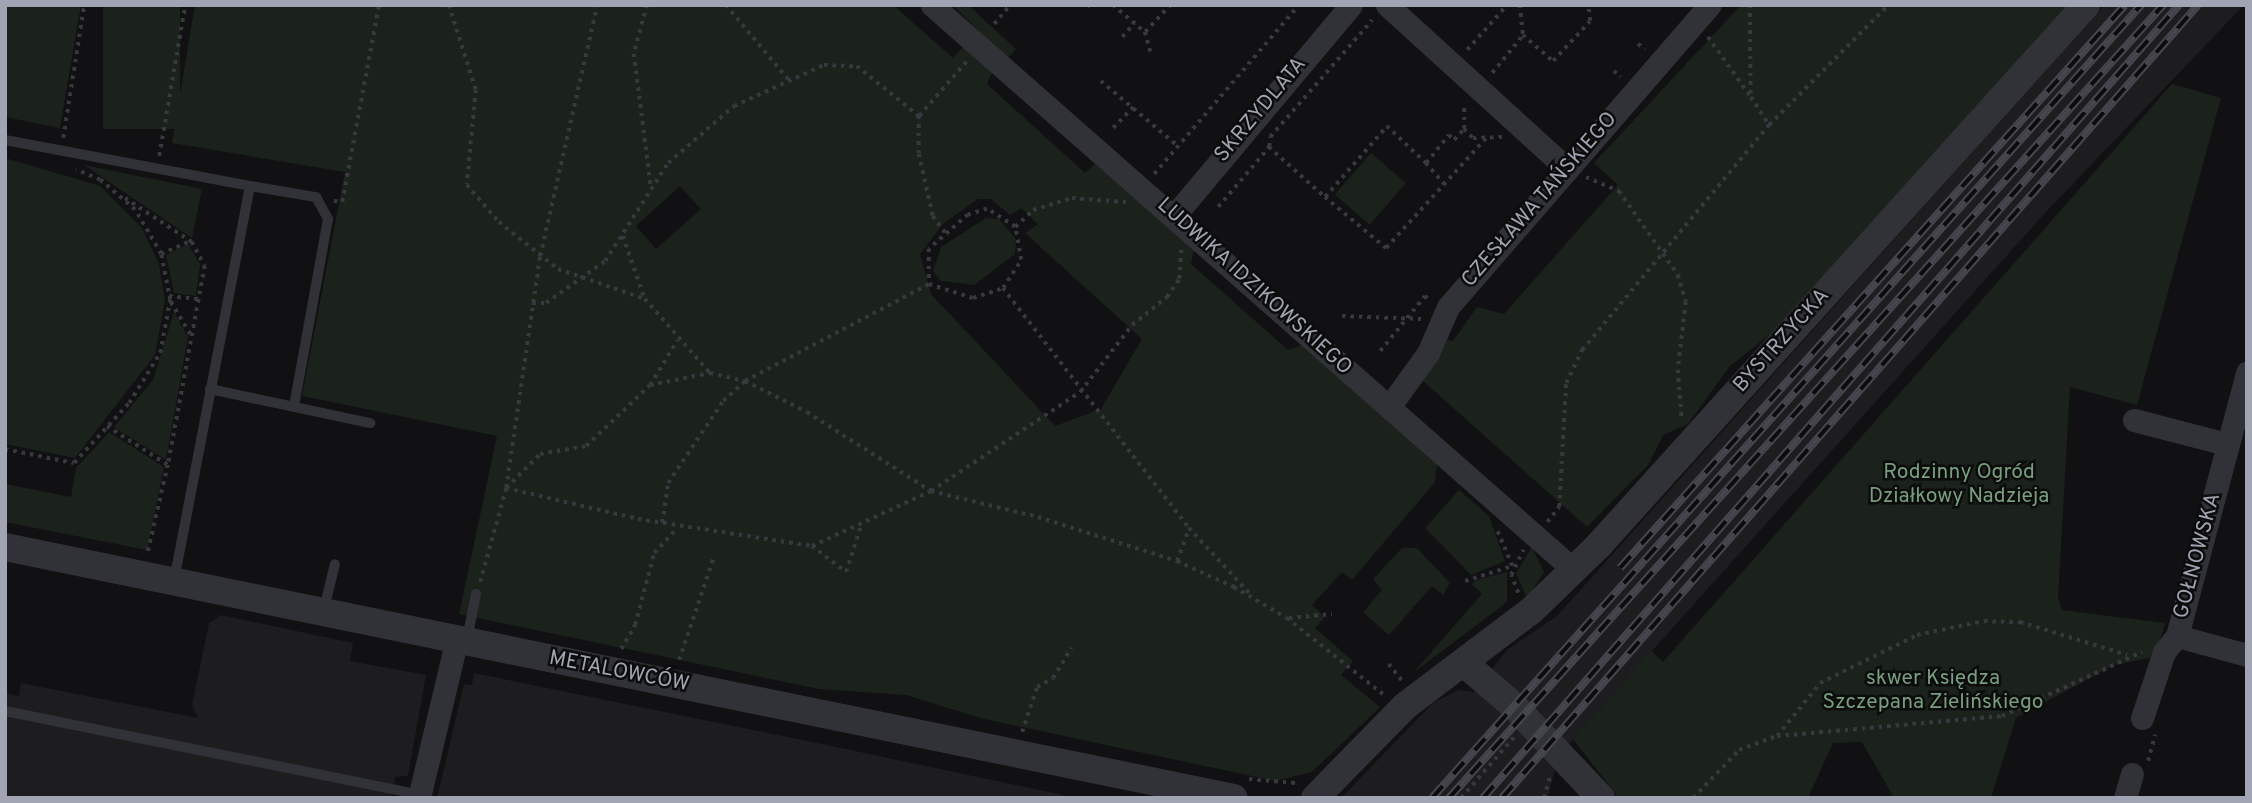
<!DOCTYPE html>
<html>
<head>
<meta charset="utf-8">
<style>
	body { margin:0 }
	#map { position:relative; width:2252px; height:803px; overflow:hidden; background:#111012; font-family:Overpass,sans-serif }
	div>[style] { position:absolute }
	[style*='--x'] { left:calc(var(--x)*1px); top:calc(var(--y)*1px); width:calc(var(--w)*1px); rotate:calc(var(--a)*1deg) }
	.built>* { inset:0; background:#1d1c1f }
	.green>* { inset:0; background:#1b221c; transform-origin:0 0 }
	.path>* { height:3.5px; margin-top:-1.75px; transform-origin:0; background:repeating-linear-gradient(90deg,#37393e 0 3.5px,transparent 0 8.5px) }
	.service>* { height:10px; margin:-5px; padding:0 5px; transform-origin:5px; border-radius:5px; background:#313237 }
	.minor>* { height:23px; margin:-11.5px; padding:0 11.5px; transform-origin:11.5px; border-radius:11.5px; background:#313237 }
	.tertiary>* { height:28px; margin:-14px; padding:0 14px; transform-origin:14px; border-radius:14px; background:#313237 }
	.rail>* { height:8px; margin-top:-4px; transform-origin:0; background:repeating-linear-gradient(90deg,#0c0c0d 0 16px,#46474e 0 32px); box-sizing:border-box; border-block:2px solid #46474e }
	span { translate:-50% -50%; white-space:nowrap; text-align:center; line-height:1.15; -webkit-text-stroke:5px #0c0c0d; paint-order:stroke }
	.street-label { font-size:21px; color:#a1a5b3 }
	.park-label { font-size:21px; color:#779f7e }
	.frame { position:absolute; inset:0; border:7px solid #a1a5b3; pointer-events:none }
</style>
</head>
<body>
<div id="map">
	<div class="built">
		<i style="clip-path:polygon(2104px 5px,2244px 5px,2045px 213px,1573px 739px,1557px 760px,1548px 798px,1341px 798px,1434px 702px,1459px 690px,1474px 692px,1507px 650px,1558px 615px)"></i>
		<i style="clip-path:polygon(221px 615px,353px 643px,350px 661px,426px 675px,408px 776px,395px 777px,391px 798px,5px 798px,5px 693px,19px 696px,21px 683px,198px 718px,192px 705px,209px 623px)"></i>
		<i style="clip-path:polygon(474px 673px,822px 744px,1077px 798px,437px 798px,464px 684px,472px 685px)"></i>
	</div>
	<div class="green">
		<i style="clip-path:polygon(5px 5px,81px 5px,60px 128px,5px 117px)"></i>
		<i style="left:103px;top:5px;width:77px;height:124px"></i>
		<i style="clip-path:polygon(evenodd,195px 5px,893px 5px,953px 58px,963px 47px,992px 72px,987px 84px,1085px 173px,1095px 164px,1194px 249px,1191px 264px,1288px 350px,1303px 345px,1437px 464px,1435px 482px,1352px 580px,1342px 572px,1312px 605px,1325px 617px,1315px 628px,1353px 661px,1341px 675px,1380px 707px,1312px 772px,1275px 781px,984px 719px,906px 695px,819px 689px,459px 614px,497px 436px,302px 396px,345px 172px,172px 143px,195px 5px,680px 186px,701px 209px,656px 249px,636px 226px,680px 186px,195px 5px,978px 199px,991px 199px,1010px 215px,1021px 208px,1038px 224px,1025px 233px,1142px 339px,1101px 409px,1055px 426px,931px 294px,920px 254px,944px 223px,978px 199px)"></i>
		<i style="clip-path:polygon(953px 5px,968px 5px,1016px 49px,1007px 59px)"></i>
		<i style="clip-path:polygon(1741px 5px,2071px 5px,1778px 328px,1730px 366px,1688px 424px,1663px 435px,1648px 465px,1587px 527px,1423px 381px,1438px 339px,1453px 341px,1477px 307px,1504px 314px,1618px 185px,1594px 163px)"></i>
		<i style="clip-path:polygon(2172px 84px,2221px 98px,2137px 405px,2070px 387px,2058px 598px,2062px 610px,2165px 623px,2155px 657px,2114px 665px,2016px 718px,1991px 798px,1894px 798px,1862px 742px,1833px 743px,1808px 798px,1619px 798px,1573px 739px,1651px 651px,1663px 662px)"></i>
		<i style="left:1371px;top:153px;width:46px;height:55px;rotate:41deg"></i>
		<i style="clip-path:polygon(5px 158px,100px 186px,142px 228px,159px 264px,165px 301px,155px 355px,75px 458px,5px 444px)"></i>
		<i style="clip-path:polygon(84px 165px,202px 189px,192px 238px)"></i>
		<i style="clip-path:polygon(986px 218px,999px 219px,1016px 239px,1015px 254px,974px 285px,941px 281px,933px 271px,941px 247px)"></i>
		<i style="clip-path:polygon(188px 244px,200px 264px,196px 296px,174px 293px,166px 255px)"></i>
		<i style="clip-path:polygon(174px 312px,188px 337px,166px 460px,114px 427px,153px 380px)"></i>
		<i style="clip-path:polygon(109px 432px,164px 467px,147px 550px,5px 522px,5px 484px,71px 497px,76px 468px)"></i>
		<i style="clip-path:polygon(1459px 490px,1489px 516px,1505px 561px,1471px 575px,1425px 528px)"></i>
		<i style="clip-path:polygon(1532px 547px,1544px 572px,1527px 599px,1516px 573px)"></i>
		<i style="clip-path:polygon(1402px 548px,1417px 548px,1450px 583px,1443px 595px,1432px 586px,1389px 635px,1363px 612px,1382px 590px,1373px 579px)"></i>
		<i style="clip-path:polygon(1507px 572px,1507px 602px,1413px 673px,1482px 594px,1472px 584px,1476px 580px)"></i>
	</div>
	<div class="path">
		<i style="--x:449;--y:5;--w:89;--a:72.4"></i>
		<i style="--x:476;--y:90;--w:95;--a:95.4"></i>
		<i style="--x:467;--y:185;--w:49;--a:49.1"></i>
		<i style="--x:499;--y:222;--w:75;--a:38.5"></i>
		<i style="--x:558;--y:269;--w:92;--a:19"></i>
		<i style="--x:647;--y:5;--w:51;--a:104.9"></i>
		<i style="--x:634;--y:54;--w:133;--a:82.7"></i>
		<i style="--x:726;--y:5;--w:97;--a:50"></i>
		<i style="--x:1113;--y:5;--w:42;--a:40.2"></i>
		<i style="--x:1145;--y:32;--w:37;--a:-47"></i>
		<i style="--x:1520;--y:5;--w:30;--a:84"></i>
		<i style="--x:1750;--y:5;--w:92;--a:89.4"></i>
		<i style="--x:1751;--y:97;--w:33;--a:57"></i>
		<i style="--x:1087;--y:7;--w:3;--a:-45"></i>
		<i style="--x:994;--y:24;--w:25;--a:-50"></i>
		<i style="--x:1145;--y:32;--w:25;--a:74"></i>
		<i style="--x:1122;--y:37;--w:18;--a:-49"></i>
		<i style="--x:1708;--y:37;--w:74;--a:54.4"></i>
		<i style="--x:1638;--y:44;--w:9;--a:36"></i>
		<i style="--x:1467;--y:50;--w:60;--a:-48.4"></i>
		<i style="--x:1614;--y:71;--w:9;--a:41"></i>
		<i style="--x:1492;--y:73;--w:49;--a:-50.8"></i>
		<i style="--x:1523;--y:35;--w:40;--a:41"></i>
		<i style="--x:1553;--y:61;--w:54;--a:-47.2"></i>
		<i style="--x:1590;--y:21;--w:16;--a:-97"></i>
		<i style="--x:1101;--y:81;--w:101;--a:40.2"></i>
		<i style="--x:919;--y:116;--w:38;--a:90"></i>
		<i style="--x:919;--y:154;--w:64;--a:77.3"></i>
		<i style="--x:933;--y:216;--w:22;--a:54"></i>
		<i style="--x:1113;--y:128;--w:29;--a:-46"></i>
		<i style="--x:1464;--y:129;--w:13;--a:45"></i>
		<i style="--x:1473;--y:138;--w:29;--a:-2"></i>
		<i style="--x:63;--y:138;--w:135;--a:-81"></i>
		<i style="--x:1269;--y:147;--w:10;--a:-84"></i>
		<i style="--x:1270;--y:137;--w:155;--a:-48.9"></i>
		<i style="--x:159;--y:156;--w:153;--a:-80.2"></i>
		<i style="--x:1426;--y:163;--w:28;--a:49"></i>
		<i style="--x:1154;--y:174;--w:223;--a:-49.4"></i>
		<i style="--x:1586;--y:177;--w:36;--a:23"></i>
		<i style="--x:1619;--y:191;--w:103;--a:54.9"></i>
		<i style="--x:1678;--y:275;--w:28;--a:73"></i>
		<i style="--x:1686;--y:302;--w:68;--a:96.7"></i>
		<i style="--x:1678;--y:370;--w:50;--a:85.4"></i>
		<i style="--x:1325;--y:197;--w:80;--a:39.9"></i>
		<i style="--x:1386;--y:248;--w:149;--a:-47.7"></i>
		<i style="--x:125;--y:198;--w:80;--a:33.3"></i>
		<i style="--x:192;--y:242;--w:27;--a:62"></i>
		<i style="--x:205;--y:266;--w:202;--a:100.5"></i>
		<i style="--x:334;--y:201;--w:8;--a:7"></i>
		<i style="--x:342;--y:202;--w:200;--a:-79.4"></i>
		<i style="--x:1218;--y:207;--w:79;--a:-49.6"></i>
		<i style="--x:1269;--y:147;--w:75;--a:41.8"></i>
		<i style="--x:1325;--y:197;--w:94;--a:-48.9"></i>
		<i style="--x:1387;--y:126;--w:54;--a:43.5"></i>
		<i style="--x:1426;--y:163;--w:36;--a:-51"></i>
		<i style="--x:1449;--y:135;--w:7;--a:45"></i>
		<i style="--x:1454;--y:140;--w:15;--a:-48"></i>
		<i style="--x:1464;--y:129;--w:25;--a:-90"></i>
		<i style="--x:1015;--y:227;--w:25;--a:-43"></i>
		<i style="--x:1033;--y:210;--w:41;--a:-17.1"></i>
		<i style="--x:1072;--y:198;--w:54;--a:4.2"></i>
		<i style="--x:623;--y:236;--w:67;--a:70.8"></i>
		<i style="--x:645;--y:299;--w:98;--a:48.7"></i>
		<i style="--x:161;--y:254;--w:32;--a:-24"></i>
		<i style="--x:1003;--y:288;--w:304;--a:52.2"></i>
		<i style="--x:1189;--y:528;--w:91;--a:47.2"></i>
		<i style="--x:169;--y:296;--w:29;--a:6"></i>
		<i style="--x:171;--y:302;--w:41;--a:59"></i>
		<i style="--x:532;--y:303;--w:14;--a:0"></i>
		<i style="--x:546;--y:303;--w:72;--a:-35.4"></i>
		<i style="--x:605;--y:261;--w:117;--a:-57.3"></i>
		<i style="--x:668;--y:163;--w:87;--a:-40.8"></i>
		<i style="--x:734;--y:106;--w:99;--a:-24.5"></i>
		<i style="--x:824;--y:65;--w:33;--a:2"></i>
		<i style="--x:857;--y:66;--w:80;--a:38.9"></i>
		<i style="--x:919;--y:116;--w:73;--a:-48.9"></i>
		<i style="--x:1342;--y:316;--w:79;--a:2.2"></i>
		<i style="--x:1380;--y:351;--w:71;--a:-50.7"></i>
		<i style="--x:1425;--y:296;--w:8;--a:40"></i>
		<i style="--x:650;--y:385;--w:52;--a:-58.5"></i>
		<i style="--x:107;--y:426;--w:72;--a:32.6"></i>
		<i style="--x:168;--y:465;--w:89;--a:102.9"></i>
		<i style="--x:5;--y:449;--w:70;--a:11.5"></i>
		<i style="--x:74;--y:463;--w:81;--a:-47.5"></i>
		<i style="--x:129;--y:403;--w:59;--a:-58.2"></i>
		<i style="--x:160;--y:353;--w:54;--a:-79.3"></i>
		<i style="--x:170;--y:300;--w:47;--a:-101.1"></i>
		<i style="--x:161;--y:254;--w:51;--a:-120.6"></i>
		<i style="--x:135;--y:210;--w:46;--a:-139.4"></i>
		<i style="--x:100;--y:180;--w:26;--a:-157"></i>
		<i style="--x:506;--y:488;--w:48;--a:-45"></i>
		<i style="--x:540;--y:454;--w:47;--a:-9.9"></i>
		<i style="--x:586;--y:446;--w:88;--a:-43.6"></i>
		<i style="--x:650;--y:385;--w:61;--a:-11.3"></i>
		<i style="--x:710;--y:373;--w:36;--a:13"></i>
		<i style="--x:745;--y:381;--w:69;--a:26.6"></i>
		<i style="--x:807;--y:412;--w:147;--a:32.5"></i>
		<i style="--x:931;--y:491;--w:110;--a:13.7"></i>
		<i style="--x:1038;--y:517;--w:146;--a:17.6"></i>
		<i style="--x:1177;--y:561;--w:63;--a:24.5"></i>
		<i style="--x:1234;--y:587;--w:61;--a:30.3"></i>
		<i style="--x:1287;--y:618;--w:124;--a:38.4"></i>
		<i style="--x:506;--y:488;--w:136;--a:13.2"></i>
		<i style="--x:638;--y:519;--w:176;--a:8.8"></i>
		<i style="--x:812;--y:546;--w:131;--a:-24.8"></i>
		<i style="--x:931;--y:491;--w:179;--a:-33.6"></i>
		<i style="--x:1080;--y:392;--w:85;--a:-52.2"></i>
		<i style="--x:1132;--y:325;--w:45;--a:-38.7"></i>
		<i style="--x:1167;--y:297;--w:22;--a:-56"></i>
		<i style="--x:1179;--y:279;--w:29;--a:-86"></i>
		<i style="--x:1547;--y:522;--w:19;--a:-51"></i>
		<i style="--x:1559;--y:507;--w:124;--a:-86.8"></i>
		<i style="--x:1566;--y:383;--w:37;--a:-64"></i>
		<i style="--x:1582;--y:350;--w:293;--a:-50.3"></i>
		<i style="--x:1769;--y:125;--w:169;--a:-45.2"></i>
		<i style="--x:662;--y:523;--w:40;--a:-81.5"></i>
		<i style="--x:668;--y:483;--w:99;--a:-56.1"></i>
		<i style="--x:723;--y:401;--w:30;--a:-42"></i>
		<i style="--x:745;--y:381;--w:208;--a:-27.8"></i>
		<i style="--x:929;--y:284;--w:46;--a:17.7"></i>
		<i style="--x:973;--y:298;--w:32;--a:-18"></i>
		<i style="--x:1003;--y:288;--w:33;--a:-57"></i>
		<i style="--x:1021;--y:260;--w:34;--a:-100"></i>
		<i style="--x:1015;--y:227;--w:33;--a:-147"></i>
		<i style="--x:987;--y:209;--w:20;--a:162"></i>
		<i style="--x:968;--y:215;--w:52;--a:138.9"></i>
		<i style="--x:929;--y:249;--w:35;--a:90"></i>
		<i style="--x:812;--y:546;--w:43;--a:37.4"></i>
		<i style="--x:846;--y:572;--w:46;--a:-72.3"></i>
		<i style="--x:1177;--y:561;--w:35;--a:-70"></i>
		<i style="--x:1465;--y:581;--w:49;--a:-17.7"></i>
		<i style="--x:1512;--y:566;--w:39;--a:-113"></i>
		<i style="--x:480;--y:582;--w:98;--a:-74.5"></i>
		<i style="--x:506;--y:488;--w:234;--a:-81.7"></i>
		<i style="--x:540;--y:256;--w:257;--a:-77.2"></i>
		<i style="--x:1518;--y:593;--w:19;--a:-111"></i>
		<i style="--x:1511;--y:575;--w:28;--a:-64"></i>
		<i style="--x:1289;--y:618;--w:43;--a:-5.3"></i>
		<i style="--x:621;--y:649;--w:28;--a:-60"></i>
		<i style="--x:635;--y:625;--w:74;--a:-75.2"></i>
		<i style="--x:654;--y:553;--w:33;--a:-47"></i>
		<i style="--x:679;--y:660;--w:107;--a:-71.4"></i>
		<i style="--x:1389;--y:664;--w:23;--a:52"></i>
		<i style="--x:1022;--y:732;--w:47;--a:-71.6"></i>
		<i style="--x:1037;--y:687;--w:18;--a:-29"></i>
		<i style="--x:1053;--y:678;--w:35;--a:-59"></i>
		<i style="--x:1777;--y:736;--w:226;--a:-5.1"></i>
		<i style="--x:2002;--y:716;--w:154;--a:-24.6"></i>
		<i style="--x:2148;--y:761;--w:27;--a:-75"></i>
		<i style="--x:1249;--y:779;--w:47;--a:4.9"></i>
		<i style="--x:1461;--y:798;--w:81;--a:-49"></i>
		<i style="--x:1544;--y:798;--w:23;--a:-75"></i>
		<i style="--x:1693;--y:798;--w:66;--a:-46.2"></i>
		<i style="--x:1739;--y:750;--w:40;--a:-20.2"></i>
		<i style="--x:1777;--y:736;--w:68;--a:-50.9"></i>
		<i style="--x:1820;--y:683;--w:108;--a:-26.3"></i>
		<i style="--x:1917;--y:635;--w:68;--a:-11.8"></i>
		<i style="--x:1984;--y:621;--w:36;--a:2"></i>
		<i style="--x:2020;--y:622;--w:112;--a:17.1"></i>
	</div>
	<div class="service">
		<i style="--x:5;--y:140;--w:249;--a:10.6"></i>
		<i style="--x:250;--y:186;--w:402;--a:100.9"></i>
		<i style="--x:250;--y:186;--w:67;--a:9.5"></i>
		<i style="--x:316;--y:197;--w:25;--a:61"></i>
		<i style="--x:328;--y:219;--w:191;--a:100.3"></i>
		<i style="--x:210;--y:389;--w:164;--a:12"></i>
		<i style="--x:324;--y:609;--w:46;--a:-76.3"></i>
		<i style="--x:467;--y:639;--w:46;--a:-78.7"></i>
		<i style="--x:5;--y:711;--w:423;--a:11.4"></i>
	</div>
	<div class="minor">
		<i style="--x:932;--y:5;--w:855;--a:41.35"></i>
		<i style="--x:1387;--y:5;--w:244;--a:42.3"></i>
		<i style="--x:1174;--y:216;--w:275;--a:-50"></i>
		<i style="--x:1389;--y:407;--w:67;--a:-54.2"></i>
		<i style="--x:1428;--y:353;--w:50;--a:-66.5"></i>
		<i style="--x:1448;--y:307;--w:400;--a:-49.1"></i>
		<i style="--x:2134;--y:420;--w:96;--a:14.5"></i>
		<i style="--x:2177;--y:636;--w:73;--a:15.2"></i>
		<i style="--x:2142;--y:718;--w:70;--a:-71.6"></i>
		<i style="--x:2164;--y:652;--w:21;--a:-51"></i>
		<i style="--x:2177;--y:636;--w:273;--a:-75.1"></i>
		<i style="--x:419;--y:798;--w:163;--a:-76.6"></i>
		<i style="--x:2125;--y:798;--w:25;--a:-74"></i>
	</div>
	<div class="tertiary">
		<i style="--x:5;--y:547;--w:1254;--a:11.54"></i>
		<i style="--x:1465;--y:664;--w:65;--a:40.6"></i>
		<i style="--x:1514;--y:706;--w:127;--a:46.6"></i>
		<i style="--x:1315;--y:798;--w:129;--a:-45.6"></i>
		<i style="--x:1405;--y:706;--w:159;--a:-37.1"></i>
		<i style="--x:1532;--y:610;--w:93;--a:-44.1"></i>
		<i style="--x:1599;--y:545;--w:727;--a:-47.95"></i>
	</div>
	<div class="rail">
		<i style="--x:1620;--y:568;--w:756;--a:-48.11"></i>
		<i style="--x:1432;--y:798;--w:1064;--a:-48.2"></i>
		<i style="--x:1449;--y:798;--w:1067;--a:-48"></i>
		<i style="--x:1483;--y:798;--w:1055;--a:-48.73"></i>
		<i style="--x:1502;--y:798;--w:1055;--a:-48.73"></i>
	</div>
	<div class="street-label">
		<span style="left:1261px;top:110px;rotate:-50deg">SKRZYDLATA</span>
		<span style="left:1540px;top:200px;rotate:-49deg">CZESŁAWA TAŃSKIEGO</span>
		<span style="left:1254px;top:287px;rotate:42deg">LUDWIKA IDZIKOWSKIEGO</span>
		<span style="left:1782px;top:341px;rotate:-48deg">BYSTRZYCKA</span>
		<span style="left:2198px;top:556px;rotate:-75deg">GOŁNOWSKA</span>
		<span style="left:619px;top:672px;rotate:11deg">METALOWCÓW</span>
	</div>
	<div class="park-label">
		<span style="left:1959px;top:485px">Rodzinny Ogród<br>Działkowy Nadzieja</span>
		<span style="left:1933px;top:691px">skwer Księdza<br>Szczepana Zielińskiego</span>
	</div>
	<div class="frame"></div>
</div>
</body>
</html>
